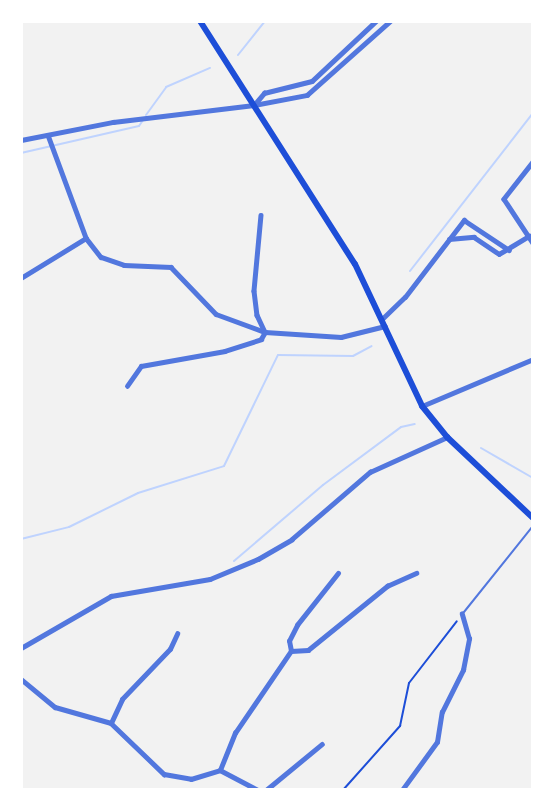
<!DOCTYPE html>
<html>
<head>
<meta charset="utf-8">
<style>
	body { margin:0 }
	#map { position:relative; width:554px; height:811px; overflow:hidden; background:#f2f2f2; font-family:"Roboto Condensed",sans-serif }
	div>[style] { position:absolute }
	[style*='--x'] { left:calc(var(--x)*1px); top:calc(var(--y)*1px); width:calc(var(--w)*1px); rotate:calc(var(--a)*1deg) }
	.stream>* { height:2px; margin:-1px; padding:0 1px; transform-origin:1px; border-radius:1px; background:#bfd3fe }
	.path>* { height:2px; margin:-1px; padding:0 1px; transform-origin:1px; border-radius:1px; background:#1d4ed8 }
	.service>* { height:2px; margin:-1px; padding:0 1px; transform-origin:1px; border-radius:1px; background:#5277de }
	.minor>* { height:4.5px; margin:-2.25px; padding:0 2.25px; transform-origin:2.25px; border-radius:2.25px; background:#5277de }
	.tertiary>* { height:5px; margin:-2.5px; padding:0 2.5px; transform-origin:2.5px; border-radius:2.5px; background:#5277de }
	.primary>* { height:6px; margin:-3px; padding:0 3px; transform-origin:3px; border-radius:3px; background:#1d4ed8 }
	span { translate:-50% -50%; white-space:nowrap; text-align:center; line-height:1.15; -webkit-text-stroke:5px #fff; paint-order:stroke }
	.frame { position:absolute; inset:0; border:23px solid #fff; pointer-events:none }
</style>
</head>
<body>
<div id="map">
	<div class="stream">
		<i style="--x:238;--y:55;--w:43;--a:-51.5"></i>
		<i style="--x:146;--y:115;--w:34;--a:-54"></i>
		<i style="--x:166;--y:87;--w:48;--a:-23.4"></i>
		<i style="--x:21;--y:153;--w:121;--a:-12.9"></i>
		<i style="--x:139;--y:126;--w:7;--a:-56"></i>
		<i style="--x:410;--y:271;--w:200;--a:-52.1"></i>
		<i style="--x:481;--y:448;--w:60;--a:30"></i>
		<i style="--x:21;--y:539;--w:49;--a:-14"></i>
		<i style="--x:69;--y:527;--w:77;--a:-26.2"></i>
		<i style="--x:138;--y:493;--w:90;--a:-17.4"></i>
		<i style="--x:224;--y:466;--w:123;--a:-64.1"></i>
		<i style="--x:278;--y:355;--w:75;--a:0.8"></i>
		<i style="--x:353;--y:356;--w:21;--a:-28"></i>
		<i style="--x:234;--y:561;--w:117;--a:-40.5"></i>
		<i style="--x:323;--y:485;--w:97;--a:-36.6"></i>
		<i style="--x:401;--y:427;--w:14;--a:-12"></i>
	</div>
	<div class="path">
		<i style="--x:343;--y:790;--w:86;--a:-48.3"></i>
		<i style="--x:400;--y:726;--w:44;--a:-78.2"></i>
		<i style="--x:409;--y:683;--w:78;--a:-52.3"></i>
	</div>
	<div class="service">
		<i style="--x:464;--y:612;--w:110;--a:-51.3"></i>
	</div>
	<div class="minor">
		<i style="--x:254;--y:105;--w:54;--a:-10.7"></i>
		<i style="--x:307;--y:95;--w:111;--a:-41.7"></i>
		<i style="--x:254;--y:105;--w:16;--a:-50"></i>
		<i style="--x:264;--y:93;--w:49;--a:-14"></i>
		<i style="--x:312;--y:81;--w:88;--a:-43.2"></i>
		<i style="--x:48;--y:135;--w:110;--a:69.7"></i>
		<i style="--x:86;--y:238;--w:24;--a:52"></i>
		<i style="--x:101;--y:257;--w:24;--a:19"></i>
		<i style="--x:124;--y:265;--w:47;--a:2.4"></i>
		<i style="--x:171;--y:267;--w:65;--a:46.2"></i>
		<i style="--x:216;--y:314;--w:52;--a:20.2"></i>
		<i style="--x:265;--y:332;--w:76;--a:3.8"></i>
		<i style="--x:341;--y:337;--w:45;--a:-14"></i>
		<i style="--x:533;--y:162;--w:47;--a:128.1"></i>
		<i style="--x:504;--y:199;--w:53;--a:56.6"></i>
		<i style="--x:261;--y:215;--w:76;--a:95.3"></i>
		<i style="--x:254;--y:291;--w:24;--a:83"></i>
		<i style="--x:257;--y:315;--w:19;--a:65"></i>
		<i style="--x:449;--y:239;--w:25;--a:-5"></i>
		<i style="--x:474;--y:237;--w:30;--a:34"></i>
		<i style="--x:499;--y:254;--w:35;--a:-31"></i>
		<i style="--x:21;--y:278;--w:76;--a:-31.6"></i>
		<i style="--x:383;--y:318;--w:30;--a:-44"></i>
		<i style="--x:405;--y:297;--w:97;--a:-52.5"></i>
		<i style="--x:464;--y:220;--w:54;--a:33.7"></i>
		<i style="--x:127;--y:386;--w:24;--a:-55"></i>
		<i style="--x:141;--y:366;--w:85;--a:-10.1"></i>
		<i style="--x:225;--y:351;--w:38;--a:-18"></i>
		<i style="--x:261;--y:339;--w:8;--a:-60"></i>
		<i style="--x:422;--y:406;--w:121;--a:-22.9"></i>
		<i style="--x:21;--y:648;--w:104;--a:-30"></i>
		<i style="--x:111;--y:596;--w:100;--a:-9.7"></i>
		<i style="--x:210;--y:579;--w:52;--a:-22.6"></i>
		<i style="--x:258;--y:559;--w:39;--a:-30"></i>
		<i style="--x:292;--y:539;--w:103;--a:-40.7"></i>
		<i style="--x:370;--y:472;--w:85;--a:-24.4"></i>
		<i style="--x:291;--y:651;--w:17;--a:-3"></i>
		<i style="--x:308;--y:650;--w:102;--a:-39"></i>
		<i style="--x:387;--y:586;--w:32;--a:-24"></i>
		<i style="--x:291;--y:651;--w:10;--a:-101"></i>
		<i style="--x:289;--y:641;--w:18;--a:-63"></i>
		<i style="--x:297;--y:625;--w:66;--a:-51.7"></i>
		<i style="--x:21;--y:679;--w:44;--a:39.5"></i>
		<i style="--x:55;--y:707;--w:58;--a:15.9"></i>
		<i style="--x:111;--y:723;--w:74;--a:43.9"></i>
		<i style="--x:164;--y:774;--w:27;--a:10"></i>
		<i style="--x:191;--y:779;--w:30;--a:-17"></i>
		<i style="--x:220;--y:770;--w:43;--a:27.8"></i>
		<i style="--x:111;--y:723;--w:26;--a:-65"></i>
		<i style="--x:122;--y:699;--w:69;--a:-46.2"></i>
		<i style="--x:170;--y:649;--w:17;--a:-65"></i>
		<i style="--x:220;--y:770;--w:40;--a:-68"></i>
		<i style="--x:235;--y:733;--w:99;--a:-55.7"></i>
		<i style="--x:266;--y:790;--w:72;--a:-39.4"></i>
		<i style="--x:402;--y:790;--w:59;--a:-53.9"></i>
		<i style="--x:437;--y:742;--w:30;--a:-81"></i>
		<i style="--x:442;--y:712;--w:47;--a:-63.4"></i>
		<i style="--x:463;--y:670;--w:32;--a:-79"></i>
		<i style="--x:469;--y:639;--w:26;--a:-106"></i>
	</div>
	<div class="tertiary">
		<i style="--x:21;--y:140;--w:94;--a:-11.1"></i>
		<i style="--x:113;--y:122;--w:142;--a:-6.9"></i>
	</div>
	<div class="primary">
		<i style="--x:200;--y:21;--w:288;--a:57.5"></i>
		<i style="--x:355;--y:264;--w:157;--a:64.7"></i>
		<i style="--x:422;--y:406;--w:40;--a:51"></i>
		<i style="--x:447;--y:437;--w:118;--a:43.3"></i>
	</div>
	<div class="frame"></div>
</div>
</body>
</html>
